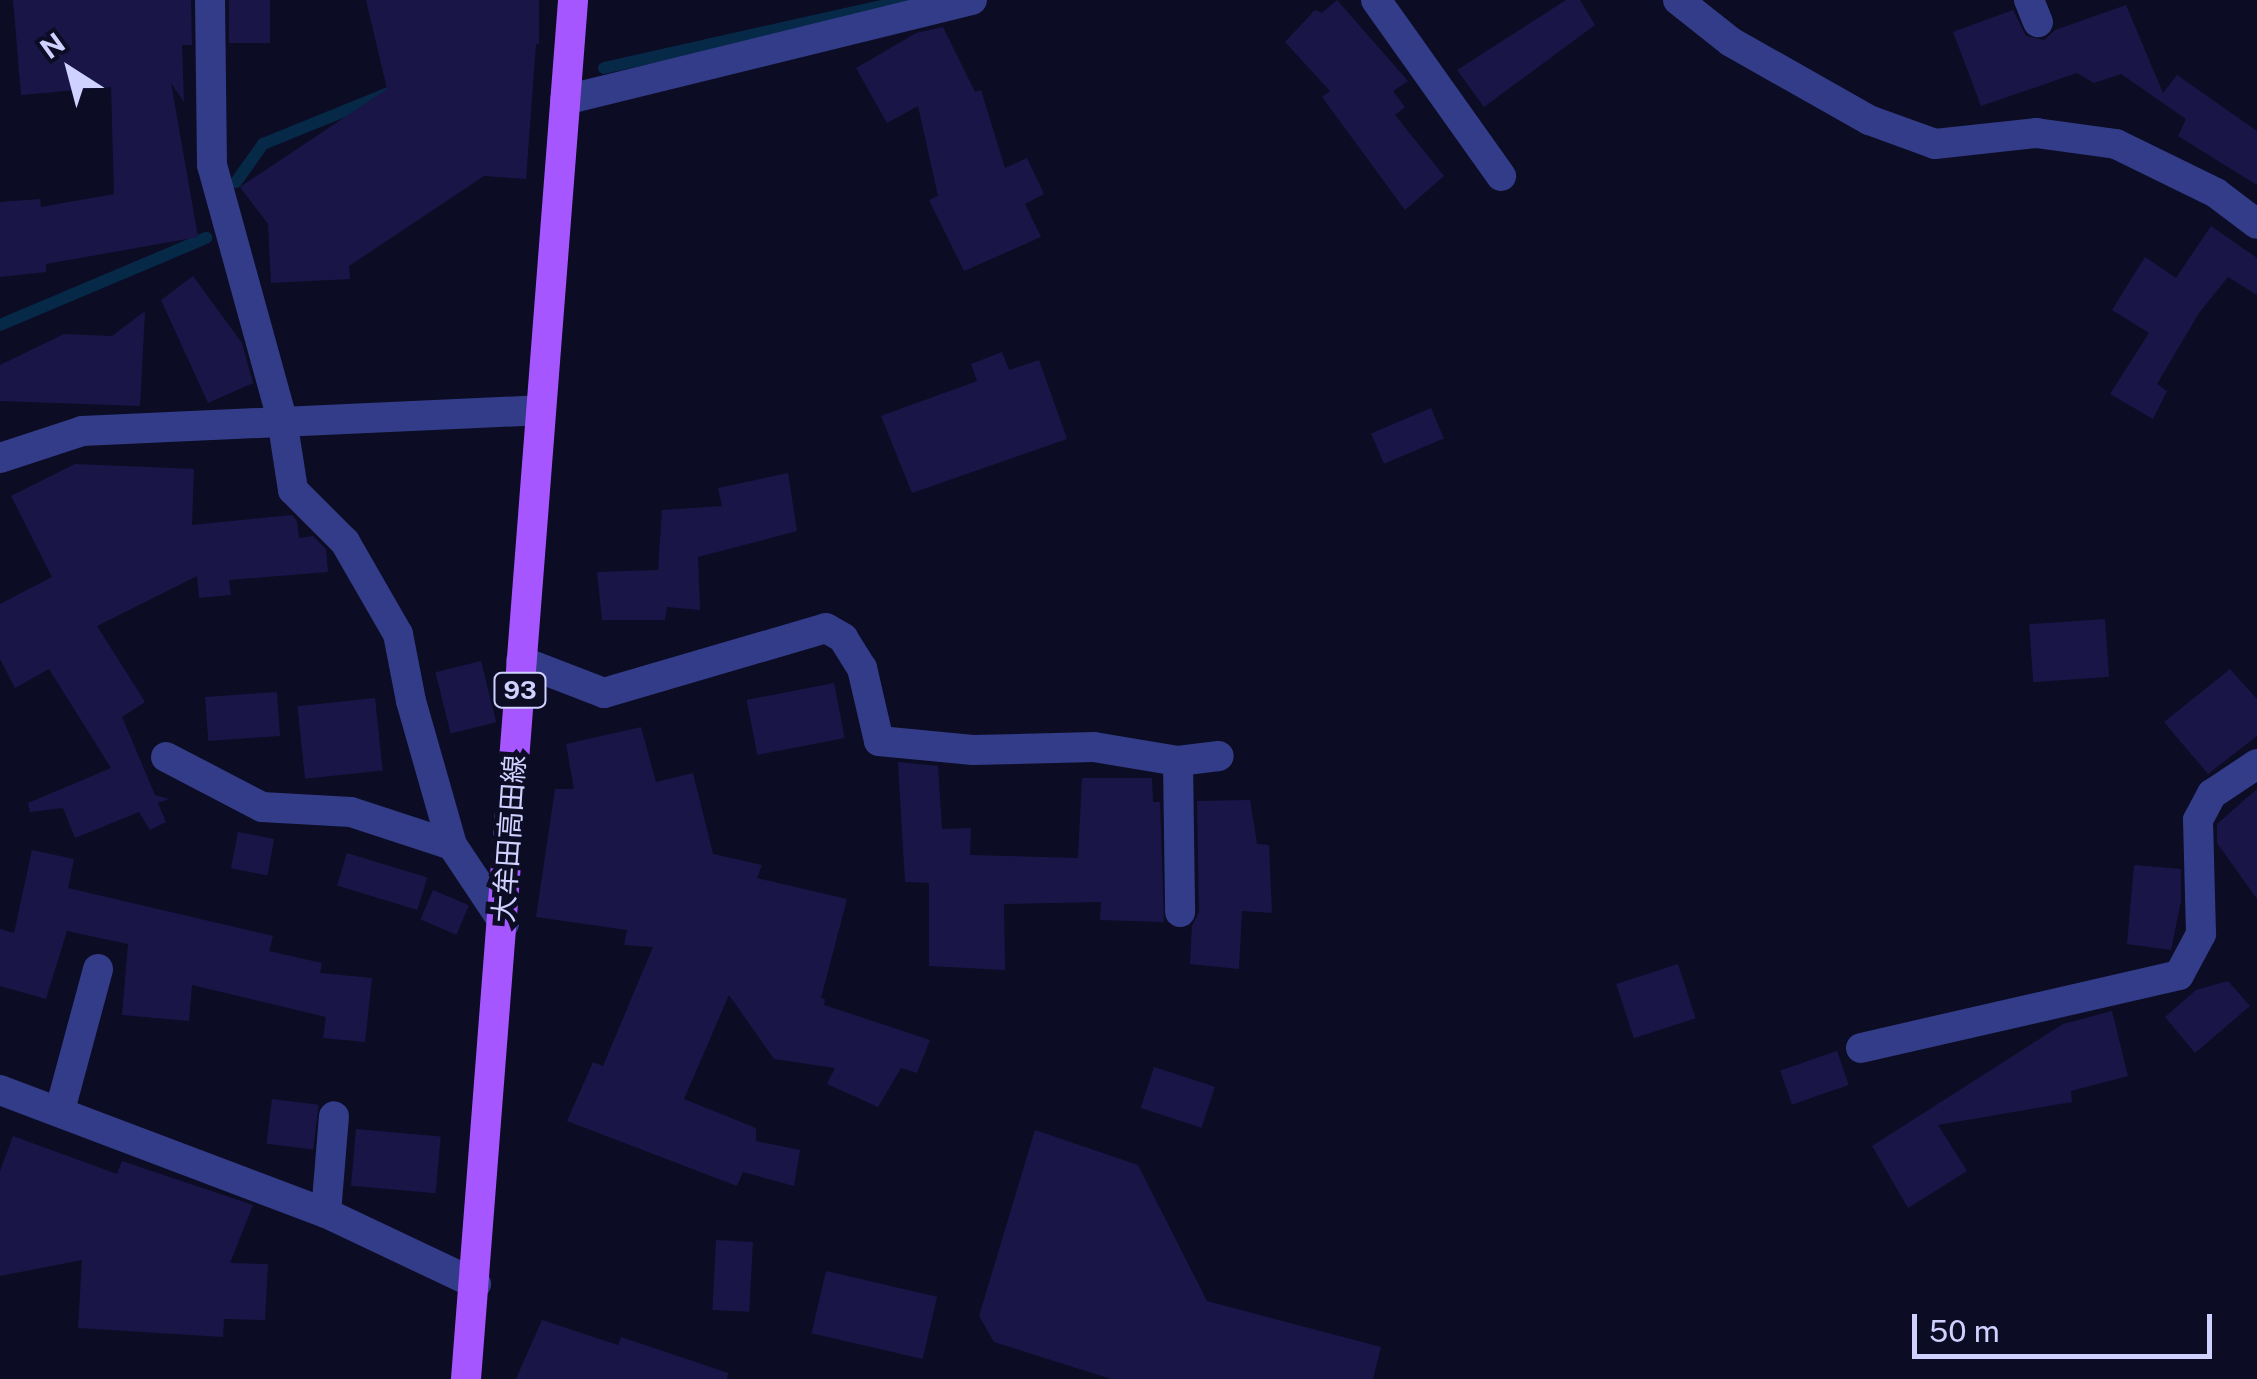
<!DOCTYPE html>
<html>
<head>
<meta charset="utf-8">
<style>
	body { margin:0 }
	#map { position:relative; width:2257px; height:1379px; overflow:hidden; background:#0c0c24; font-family:"Public Sans","Noto Sans JP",sans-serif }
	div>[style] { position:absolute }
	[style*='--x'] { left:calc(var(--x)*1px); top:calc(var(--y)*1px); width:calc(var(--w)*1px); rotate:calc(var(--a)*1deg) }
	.stream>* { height:12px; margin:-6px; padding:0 6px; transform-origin:6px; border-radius:6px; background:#072948 }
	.building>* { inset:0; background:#191647; transform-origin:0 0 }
	.minor>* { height:30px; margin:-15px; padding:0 15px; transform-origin:15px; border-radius:15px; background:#333c88 }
	.major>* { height:30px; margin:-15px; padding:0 15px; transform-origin:15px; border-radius:15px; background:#a656ff }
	span { translate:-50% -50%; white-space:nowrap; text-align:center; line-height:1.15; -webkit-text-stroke:10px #0c0c24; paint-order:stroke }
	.shield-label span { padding:2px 8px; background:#0c0c24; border:2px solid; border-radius:8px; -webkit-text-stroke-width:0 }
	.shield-label { font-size:25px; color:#cfd1ff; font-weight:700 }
	.street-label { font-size:28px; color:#cfd1ff }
	.north { position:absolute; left:20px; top:20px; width:100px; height:100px; -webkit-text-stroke:8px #0c0c24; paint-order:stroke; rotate:324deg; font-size:28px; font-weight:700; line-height:40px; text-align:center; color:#cfd1ff }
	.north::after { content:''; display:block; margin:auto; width:35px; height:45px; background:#cfd1ff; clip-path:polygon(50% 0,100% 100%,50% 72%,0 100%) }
	.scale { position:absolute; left:1912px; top:1314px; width:300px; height:45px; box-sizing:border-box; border:5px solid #cfd1ff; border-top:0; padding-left:12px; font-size:30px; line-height:35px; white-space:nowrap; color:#cfd1ff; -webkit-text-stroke:8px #0c0c24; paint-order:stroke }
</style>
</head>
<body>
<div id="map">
	<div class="stream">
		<i style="--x:604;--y:68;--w:312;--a:-12.6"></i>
		<i style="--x:236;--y:182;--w:47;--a:-54.6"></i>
		<i style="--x:263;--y:144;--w:144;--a:-22.1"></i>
		<i style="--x:0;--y:325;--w:224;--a:-22.9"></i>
	</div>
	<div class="building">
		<i style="clip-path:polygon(13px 0,191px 0,192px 45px,182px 45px,184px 102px,171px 83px,198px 237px,46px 264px,46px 272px,0 277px,0 202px,40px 199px,41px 207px,114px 194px,111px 87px,21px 95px)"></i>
		<i style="left:229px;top:0;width:41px;height:43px"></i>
		<i style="clip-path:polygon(366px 0,539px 0,539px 44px,536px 44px,526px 179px,484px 176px,349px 266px,350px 279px,271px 283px,268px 224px,240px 187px,387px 89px)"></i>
		<i style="clip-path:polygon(1337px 0,1408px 81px,1393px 91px,1405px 107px,1395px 115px,1444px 176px,1405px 210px,1322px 97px,1330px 91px,1285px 42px,1315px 10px,1322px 13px)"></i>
		<i style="clip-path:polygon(1566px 0,1580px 0,1595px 25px,1484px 107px,1457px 70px)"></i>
		<i style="clip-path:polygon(2126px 5px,2163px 93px,2177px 75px,2257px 131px,2257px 185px,2178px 136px,2186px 119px,2121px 74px,2094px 83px,2077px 73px,1981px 106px,1953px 32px,2013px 10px,2026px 36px,2044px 40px,2055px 30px)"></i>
		<i style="clip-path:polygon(943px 27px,975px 92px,981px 90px,1005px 168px,1027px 158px,1044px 194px,1025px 204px,1041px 237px,964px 271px,929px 200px,938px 196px,918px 106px,887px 123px,856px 68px,916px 33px)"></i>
		<i style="clip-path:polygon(2211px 226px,2257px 258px,2257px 295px,2228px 277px,2199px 313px,2157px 384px,2167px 391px,2153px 419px,2110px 394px,2149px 333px,2112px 310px,2145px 257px,2176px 278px)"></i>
		<i style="clip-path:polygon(193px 276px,242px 343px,253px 383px,208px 403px,161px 300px)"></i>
		<i style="clip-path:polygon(145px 311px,140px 406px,0 401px,0 365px,64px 334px,112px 336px)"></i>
		<i style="clip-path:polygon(1002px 352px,1009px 370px,1039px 360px,1067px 439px,912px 493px,881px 416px,977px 381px,971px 364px)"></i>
		<i style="left:1431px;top:408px;width:33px;height:65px;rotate:67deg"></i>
		<i style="clip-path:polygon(75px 464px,194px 469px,192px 525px,292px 515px,297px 521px,299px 538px,313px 536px,326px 549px,328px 572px,229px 580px,231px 595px,199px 598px,197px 576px,97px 626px,145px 702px,122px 717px,155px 795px,169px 799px,158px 803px,166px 822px,150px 830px,139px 812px,75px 838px,63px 808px,30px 812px,28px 803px,111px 768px,49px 669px,15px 688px,0 659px,0 604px,52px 577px,11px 496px)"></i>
		<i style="clip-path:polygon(788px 473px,797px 531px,698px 557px,700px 610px,667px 607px,665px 620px,602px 620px,597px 572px,658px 570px,662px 510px,722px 506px,718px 488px)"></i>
		<i style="left:2105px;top:619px;width:58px;height:76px;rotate:86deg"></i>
		<i style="left:481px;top:661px;width:63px;height:47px;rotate:76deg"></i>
		<i style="clip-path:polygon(2230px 669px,2257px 699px,2257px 736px,2208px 774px,2164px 722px)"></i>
		<i style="left:834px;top:683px;width:56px;height:89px;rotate:79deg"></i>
		<i style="left:277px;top:692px;width:44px;height:72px;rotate:86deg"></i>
		<i style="left:375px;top:698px;width:73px;height:78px;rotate:84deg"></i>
		<i style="clip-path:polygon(641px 727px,656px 782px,693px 773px,713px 854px,762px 865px,757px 878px,847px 899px,821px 998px,825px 999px,824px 1005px,930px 1040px,917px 1073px,901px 1068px,878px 1107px,827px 1084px,835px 1068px,774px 1059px,729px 995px,684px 1099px,756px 1128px,756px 1141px,800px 1150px,794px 1186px,743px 1172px,737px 1186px,567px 1121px,593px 1062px,603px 1066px,653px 947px,624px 945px,627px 930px,536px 917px,555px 789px,574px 789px,566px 744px)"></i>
		<i style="clip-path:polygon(898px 762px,938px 766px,942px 829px,971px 828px,970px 855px,1078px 858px,1082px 778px,1152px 778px,1153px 802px,1160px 802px,1164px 922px,1100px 920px,1101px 902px,1004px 904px,1005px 970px,929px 966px,929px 883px,905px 882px)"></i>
		<i style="clip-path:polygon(2257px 789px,2257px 899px,2217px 843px,2217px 824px)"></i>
		<i style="clip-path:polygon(1250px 800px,1257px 844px,1269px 845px,1272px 913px,1242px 911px,1239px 969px,1190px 964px,1192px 926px,1199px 912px,1197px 801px)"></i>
		<i style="left:238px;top:832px;width:37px;height:37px;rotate:11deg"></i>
		<i style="clip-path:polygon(32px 850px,74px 859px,68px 888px,273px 936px,269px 951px,322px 963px,320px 973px,372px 978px,365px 1042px,323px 1038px,326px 1017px,192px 985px,189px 1021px,122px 1015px,128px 944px,67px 931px,46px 999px,0 986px,0 929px,14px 933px)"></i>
		<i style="left:347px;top:853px;width:84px;height:34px;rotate:17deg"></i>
		<i style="clip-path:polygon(2134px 865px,2181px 869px,2181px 901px,2171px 950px,2127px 944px)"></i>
		<i style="left:433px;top:890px;width:39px;height:32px;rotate:23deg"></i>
		<i style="left:1678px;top:964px;width:57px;height:65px;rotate:72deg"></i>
		<i style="clip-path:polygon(2228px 981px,2250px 1006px,2195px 1053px,2165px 1017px,2196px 990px)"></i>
		<i style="clip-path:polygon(2112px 1011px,2128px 1076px,2071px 1091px,2072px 1102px,1938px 1125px,1967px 1171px,1908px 1208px,1872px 1146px,2063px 1024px)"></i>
		<i style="left:1837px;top:1051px;width:36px;height:60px;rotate:71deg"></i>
		<i style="left:1154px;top:1067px;width:64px;height:43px;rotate:18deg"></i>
		<i style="left:272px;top:1099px;width:47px;height:45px;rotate:7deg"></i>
		<i style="left:356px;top:1129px;width:85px;height:57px;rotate:5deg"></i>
		<i style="clip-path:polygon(1035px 1130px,1138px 1165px,1207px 1301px,1381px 1347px,1373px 1379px,1111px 1379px,994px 1342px,979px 1316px)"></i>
		<i style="clip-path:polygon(13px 1136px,117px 1174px,122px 1161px,253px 1205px,230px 1263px,268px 1264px,265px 1320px,224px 1319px,223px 1337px,78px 1328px,82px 1260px,0 1276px,0 1171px)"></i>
		<i style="left:716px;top:1240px;width:37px;height:70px;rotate:3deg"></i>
		<i style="left:826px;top:1271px;width:114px;height:64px;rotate:13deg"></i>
		<i style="clip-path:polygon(542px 1320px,618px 1345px,621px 1337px,728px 1373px,727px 1379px,516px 1379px)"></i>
	</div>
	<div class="minor">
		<i style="--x:210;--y:0;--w:165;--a:89.3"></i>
		<i style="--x:212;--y:165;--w:263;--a:74.6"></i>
		<i style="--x:282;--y:419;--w:72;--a:81.2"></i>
		<i style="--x:293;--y:490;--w:74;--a:45"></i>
		<i style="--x:345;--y:542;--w:106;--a:60.1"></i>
		<i style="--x:398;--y:634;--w:68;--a:79"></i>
		<i style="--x:411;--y:701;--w:150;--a:74.1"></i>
		<i style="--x:452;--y:845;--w:94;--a:56.3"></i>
		<i style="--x:1376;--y:0;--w:216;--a:54.6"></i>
		<i style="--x:1678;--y:0;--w:68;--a:38.4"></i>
		<i style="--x:1731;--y:42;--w:159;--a:29.5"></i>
		<i style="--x:1869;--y:120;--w:70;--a:20"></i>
		<i style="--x:1935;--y:144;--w:102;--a:-6.2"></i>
		<i style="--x:2036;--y:133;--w:81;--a:7.8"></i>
		<i style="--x:2116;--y:144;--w:111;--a:26.1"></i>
		<i style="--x:2216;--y:193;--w:51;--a:37.1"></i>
		<i style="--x:2029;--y:0;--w:24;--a:68"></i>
		<i style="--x:565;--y:100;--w:419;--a:-13.8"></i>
		<i style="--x:0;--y:458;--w:86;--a:-18.2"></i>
		<i style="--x:82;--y:431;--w:457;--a:-2.6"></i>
		<i style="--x:521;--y:661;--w:89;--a:21.1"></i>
		<i style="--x:604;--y:693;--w:231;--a:-16.3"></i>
		<i style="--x:826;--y:628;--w:20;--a:30"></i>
		<i style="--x:843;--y:638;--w:36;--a:58"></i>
		<i style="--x:862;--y:668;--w:75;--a:76.9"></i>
		<i style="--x:879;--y:741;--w:94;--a:5.5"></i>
		<i style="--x:973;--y:750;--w:121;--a:-1.4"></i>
		<i style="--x:1094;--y:747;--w:85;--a:9.5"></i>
		<i style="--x:1178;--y:761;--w:41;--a:-7"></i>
		<i style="--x:166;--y:757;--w:108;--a:27.5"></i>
		<i style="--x:262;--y:807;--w:89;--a:3.2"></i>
		<i style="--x:351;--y:812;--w:106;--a:18.1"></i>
		<i style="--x:1178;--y:761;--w:151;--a:89.2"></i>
		<i style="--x:1861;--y:1048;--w:326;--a:-12.9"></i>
		<i style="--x:2179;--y:975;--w:47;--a:-61.8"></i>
		<i style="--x:2201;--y:934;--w:114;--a:-91.5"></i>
		<i style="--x:2198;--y:820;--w:30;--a:-62"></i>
		<i style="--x:2212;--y:794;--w:54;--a:-33.7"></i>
		<i style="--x:0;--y:1090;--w:348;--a:20.7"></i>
		<i style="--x:326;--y:1213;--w:166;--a:25.3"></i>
		<i style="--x:60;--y:1110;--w:146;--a:-74.9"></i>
		<i style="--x:326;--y:1213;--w:97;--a:-85.3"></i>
	</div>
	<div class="major">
		<i style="--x:466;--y:1379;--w:1383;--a:-85.56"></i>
	</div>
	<div class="shield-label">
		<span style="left:520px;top:690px">93</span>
	</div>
	<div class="street-label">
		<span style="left:509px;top:839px;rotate:-86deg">大牟田高田線</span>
	</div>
	<div class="north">N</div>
	<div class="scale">50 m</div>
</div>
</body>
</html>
